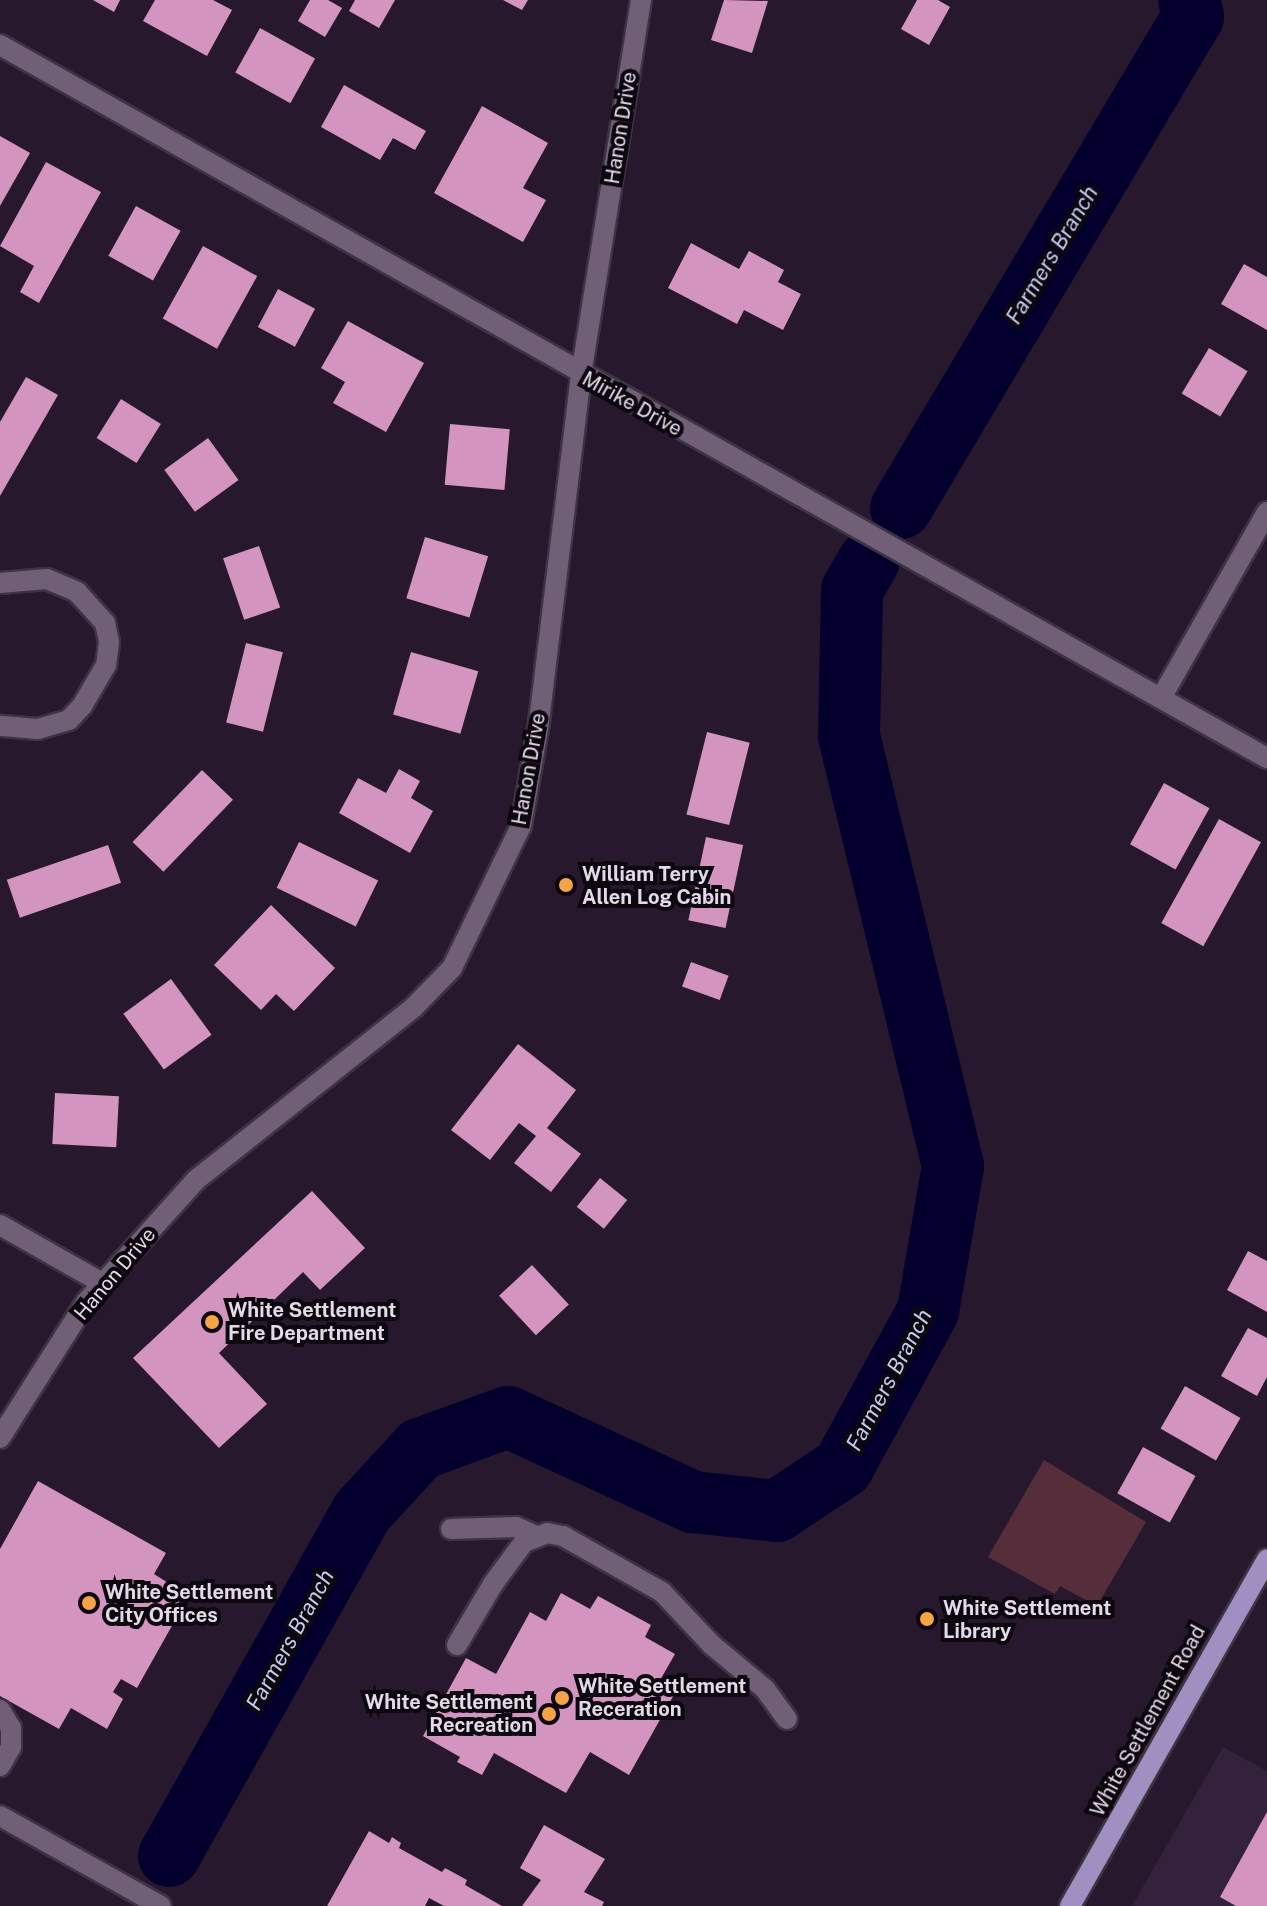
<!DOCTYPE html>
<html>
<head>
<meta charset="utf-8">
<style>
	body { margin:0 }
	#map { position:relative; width:1267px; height:1906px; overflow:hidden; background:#27182d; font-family:"Public Sans",sans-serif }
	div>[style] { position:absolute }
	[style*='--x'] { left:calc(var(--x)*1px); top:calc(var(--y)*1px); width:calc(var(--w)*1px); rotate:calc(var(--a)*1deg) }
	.built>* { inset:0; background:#34213b }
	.green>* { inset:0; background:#562e3b }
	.river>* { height:62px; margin:-31px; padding:0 31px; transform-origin:31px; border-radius:31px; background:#03002e }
	.building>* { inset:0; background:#d494c0; transform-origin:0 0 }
	.roads { filter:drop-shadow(2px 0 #3e3343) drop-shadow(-2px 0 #3e3343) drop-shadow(0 2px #3e3343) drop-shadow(0 -2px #3e3343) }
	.minor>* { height:20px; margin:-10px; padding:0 10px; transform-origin:10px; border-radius:10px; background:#705f77 }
	.major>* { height:20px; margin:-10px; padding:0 10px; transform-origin:10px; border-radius:10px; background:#9f90c1 }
	.dots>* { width:22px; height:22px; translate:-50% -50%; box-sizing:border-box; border:4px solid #0d070f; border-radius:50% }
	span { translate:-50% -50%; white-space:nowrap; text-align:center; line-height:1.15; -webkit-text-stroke:8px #0d070f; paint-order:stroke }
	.street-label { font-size:20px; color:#e3d9e7 }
	.poi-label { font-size:20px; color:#e3d9e7; font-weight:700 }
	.left { translate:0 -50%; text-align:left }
	.right { translate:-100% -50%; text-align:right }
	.water-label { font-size:22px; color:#c2ccf0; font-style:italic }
</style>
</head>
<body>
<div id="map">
	<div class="built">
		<i style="clip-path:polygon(1223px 1747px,1267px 1771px,1267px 1906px,1132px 1906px)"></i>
	</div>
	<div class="green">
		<i style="clip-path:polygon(1044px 1460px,1146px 1522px,1097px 1606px,1060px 1586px,1055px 1594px,988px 1557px)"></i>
	</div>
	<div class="river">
		<i style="--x:901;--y:508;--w:571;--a:-59.26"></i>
		<i style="--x:1193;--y:17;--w:17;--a:-103"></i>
		<i style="--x:169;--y:1856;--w:394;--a:-60.7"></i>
		<i style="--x:362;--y:1512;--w:86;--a:-47.4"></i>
		<i style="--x:420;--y:1449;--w:94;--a:-20"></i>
		<i style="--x:508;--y:1417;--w:204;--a:24.7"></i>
		<i style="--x:693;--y:1502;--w:84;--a:6.1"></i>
		<i style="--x:777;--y:1511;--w:79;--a:-33.7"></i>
		<i style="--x:843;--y:1467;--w:178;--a:-61.4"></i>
		<i style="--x:928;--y:1311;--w:147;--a:-80.2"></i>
		<i style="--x:953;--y:1166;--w:443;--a:-103.6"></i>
		<i style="--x:849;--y:735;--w:145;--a:-88.8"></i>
		<i style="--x:852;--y:590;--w:34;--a:-60"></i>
	</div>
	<div class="building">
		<i style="clip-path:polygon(93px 0,120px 0,114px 12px)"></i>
		<i style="clip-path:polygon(155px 0,213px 0,232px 10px,207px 56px,143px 21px)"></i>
		<i style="clip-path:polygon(310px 0,328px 0,342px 8px,325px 37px,298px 21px)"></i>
		<i style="clip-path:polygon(355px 0,395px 0,379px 28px,349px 11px)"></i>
		<i style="clip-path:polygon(503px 0,528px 0,522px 10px)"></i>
		<i style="clip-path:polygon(724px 0,768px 1px,752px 53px,711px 40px)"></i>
		<i style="clip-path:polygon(917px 0,938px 0,950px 7px,929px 45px,901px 29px)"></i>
		<i style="left:260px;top:28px;width:63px;height:51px;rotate:29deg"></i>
		<i style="clip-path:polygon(344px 85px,426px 131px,415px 150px,393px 138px,380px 160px,321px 127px)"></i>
		<i style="clip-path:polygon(482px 106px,548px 143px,523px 188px,546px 200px,523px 242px,434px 193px)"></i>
		<i style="clip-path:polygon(0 136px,30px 153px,0 206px)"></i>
		<i style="clip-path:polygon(46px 162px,101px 192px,39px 303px,20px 292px,34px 266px,0 246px)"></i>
		<i style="left:136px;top:206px;width:51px;height:57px;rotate:29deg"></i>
		<i style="clip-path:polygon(691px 243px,739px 269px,749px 251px,784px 270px,778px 282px,801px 294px,783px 330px,744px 310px,737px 324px,668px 288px)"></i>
		<i style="left:203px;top:246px;width:62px;height:83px;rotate:29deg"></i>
		<i style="clip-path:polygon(1244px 264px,1267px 277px,1267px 330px,1221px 304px)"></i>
		<i style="left:278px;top:289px;width:42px;height:43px;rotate:28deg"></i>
		<i style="clip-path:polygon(348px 321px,424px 363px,386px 432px,333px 403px,345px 382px,321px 368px)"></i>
		<i style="left:1209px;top:348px;width:45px;height:53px;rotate:31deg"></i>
		<i style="clip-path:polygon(26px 377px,58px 395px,0 496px,0 422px)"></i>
		<i style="left:121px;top:399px;width:47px;height:46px;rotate:32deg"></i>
		<i style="left:450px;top:424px;width:60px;height:61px;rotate:5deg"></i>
		<i style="left:208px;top:438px;width:52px;height:54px;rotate:54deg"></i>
		<i style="left:425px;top:537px;width:66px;height:64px;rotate:17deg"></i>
		<i style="left:259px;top:546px;width:65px;height:38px;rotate:71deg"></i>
		<i style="left:246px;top:643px;width:38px;height:82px;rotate:14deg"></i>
		<i style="left:411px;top:652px;width:70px;height:65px;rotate:16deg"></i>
		<i style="left:707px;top:732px;width:44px;height:85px;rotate:14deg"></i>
		<i style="clip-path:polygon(399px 769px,420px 781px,411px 798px,433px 811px,410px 853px,339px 813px,358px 778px,386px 793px)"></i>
		<i style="left:202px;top:770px;width:43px;height:100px;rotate:44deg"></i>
		<i style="left:1164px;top:783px;width:52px;height:70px;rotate:29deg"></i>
		<i style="left:1219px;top:819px;width:48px;height:119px;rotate:29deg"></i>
		<i style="left:706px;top:837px;width:38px;height:85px;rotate:12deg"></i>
		<i style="left:299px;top:842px;width:88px;height:51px;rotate:26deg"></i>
		<i style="left:108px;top:845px;width:40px;height:107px;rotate:71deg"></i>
		<i style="clip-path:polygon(271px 905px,335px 968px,294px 1011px,276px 994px,261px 1010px,214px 965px)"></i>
		<i style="left:691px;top:962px;width:40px;height:26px;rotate:20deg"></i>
		<i style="left:171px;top:979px;width:69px;height:59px;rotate:54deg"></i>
		<i style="clip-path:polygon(518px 1044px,576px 1090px,547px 1128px,581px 1154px,551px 1192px,514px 1163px,536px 1136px,519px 1123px,490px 1160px,451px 1130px)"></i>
		<i style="left:55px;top:1093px;width:64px;height:51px;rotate:3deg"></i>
		<i style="left:600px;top:1178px;width:35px;height:37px;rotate:39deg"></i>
		<i style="clip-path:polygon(312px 1191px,365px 1248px,320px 1290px,303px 1272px,219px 1353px,267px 1404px,219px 1448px,133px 1358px)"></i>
		<i style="clip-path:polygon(1248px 1251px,1267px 1261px,1267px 1312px,1227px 1290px)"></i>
		<i style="left:532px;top:1265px;width:54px;height:45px;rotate:47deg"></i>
		<i style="clip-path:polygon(1248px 1328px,1267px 1338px,1267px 1377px,1257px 1396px,1221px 1376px)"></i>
		<i style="left:1185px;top:1386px;width:64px;height:49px;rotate:30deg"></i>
		<i style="left:1143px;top:1447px;width:60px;height:53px;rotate:29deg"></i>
		<i style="clip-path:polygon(38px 1481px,166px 1553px,154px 1574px,184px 1593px,173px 1612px,178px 1615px,137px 1688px,121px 1679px,113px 1692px,123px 1699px,107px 1729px,71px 1708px,59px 1729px,0 1696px,0 1549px)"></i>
		<i style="clip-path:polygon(561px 1593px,590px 1609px,598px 1596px,651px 1625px,645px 1637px,675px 1654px,659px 1682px,676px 1691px,629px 1775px,590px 1752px,566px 1793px,494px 1753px,482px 1775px,457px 1762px,460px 1757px,423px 1736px,466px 1658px,496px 1674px,530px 1612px,546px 1621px)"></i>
		<i style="clip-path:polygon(1267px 1812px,1267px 1906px,1236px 1906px,1220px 1897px)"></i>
		<i style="clip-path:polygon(544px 1825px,605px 1859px,584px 1892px,604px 1902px,602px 1906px,522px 1906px,541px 1880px,520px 1868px)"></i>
		<i style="clip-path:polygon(369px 1831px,389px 1843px,392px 1837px,401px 1843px,399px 1848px,442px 1872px,445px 1868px,467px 1880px,465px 1885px,502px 1906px,444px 1906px,429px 1898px,425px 1906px,327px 1906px)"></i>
	</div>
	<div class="roads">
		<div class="minor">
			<i style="--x:0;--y:45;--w:1454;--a:29.37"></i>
			<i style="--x:0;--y:583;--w:47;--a:-4.9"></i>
			<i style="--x:47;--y:579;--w:33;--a:23"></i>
			<i style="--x:77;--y:592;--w:42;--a:47.9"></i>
			<i style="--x:105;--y:623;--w:19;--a:78"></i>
			<i style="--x:109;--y:642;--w:23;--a:97"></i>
			<i style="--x:106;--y:665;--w:48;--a:120.3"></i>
			<i style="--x:82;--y:706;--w:19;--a:133"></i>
			<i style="--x:69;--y:720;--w:33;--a:164"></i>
			<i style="--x:37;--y:729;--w:37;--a:-175"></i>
			<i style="--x:1161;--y:698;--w:214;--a:-60.3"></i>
			<i style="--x:0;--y:1225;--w:117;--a:29.6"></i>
			<i style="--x:0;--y:1438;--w:162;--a:-57.6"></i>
			<i style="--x:87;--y:1301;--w:163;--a:-48"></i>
			<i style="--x:196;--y:1180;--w:278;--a:-38.4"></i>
			<i style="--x:414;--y:1007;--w:54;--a:-45.7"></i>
			<i style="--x:452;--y:968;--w:158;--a:-64.1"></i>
			<i style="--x:521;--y:826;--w:97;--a:-80"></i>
			<i style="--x:538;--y:730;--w:358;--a:-83.1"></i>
			<i style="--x:581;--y:375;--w:380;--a:-80.9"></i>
			<i style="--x:451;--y:1529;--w:65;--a:-1.8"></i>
			<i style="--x:516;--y:1527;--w:22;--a:24"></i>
			<i style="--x:457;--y:1645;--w:71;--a:-59.5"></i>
			<i style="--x:493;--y:1584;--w:52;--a:-53.6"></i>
			<i style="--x:524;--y:1542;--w:25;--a:-21"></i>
			<i style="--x:547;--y:1533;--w:16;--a:11"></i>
			<i style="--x:563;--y:1536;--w:114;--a:29.5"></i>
			<i style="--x:662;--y:1592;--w:73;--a:46.7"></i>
			<i style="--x:712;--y:1645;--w:69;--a:39.7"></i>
			<i style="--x:765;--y:1689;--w:37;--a:54"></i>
			<i style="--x:0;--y:1710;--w:21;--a:59"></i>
			<i style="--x:11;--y:1728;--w:19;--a:90"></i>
			<i style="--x:11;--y:1747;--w:22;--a:120"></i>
			<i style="--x:0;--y:1816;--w:184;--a:29.2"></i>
		</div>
		<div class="major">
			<i style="--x:1070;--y:1906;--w:399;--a:-60.4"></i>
		</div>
	</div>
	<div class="dots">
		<i style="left:566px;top:885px;background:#f4a444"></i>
		<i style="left:212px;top:1322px;background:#f4a444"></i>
		<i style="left:89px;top:1603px;background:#f4a444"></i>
		<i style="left:927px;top:1619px;background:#f4a444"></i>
		<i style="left:562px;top:1698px;background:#f4a444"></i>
		<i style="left:549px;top:1714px;background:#f4a444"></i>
	</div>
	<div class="street-label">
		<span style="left:621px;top:128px;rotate:-81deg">Hanon Drive</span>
		<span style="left:632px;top:404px;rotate:29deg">Mirike Drive</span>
		<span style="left:529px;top:769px;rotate:-80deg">Hanon Drive</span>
		<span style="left:115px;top:1274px;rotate:-50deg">Hanon Drive</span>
		<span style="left:1148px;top:1721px;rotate:-61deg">White Settlement Road</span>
	</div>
	<div class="poi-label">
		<span class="left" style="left:582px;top:886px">William Terry<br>Allen Log Cabin</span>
		<span class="left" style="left:228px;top:1322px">White Settlement<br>Fire Department</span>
		<span class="left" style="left:105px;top:1604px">White Settlement<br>City Offices</span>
		<span class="left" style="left:943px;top:1620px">White Settlement<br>Library</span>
		<span class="left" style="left:578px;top:1698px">White Settlement<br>Receration</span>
		<span class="right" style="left:533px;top:1714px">White Settlement<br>Recreation</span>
	</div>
	<div class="water-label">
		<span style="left:1052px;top:255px;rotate:-59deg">Farmers Branch</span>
		<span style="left:889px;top:1380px;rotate:-62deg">Farmers Branch</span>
		<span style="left:290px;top:1640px;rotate:-61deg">Farmers Branch</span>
	</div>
</div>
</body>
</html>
